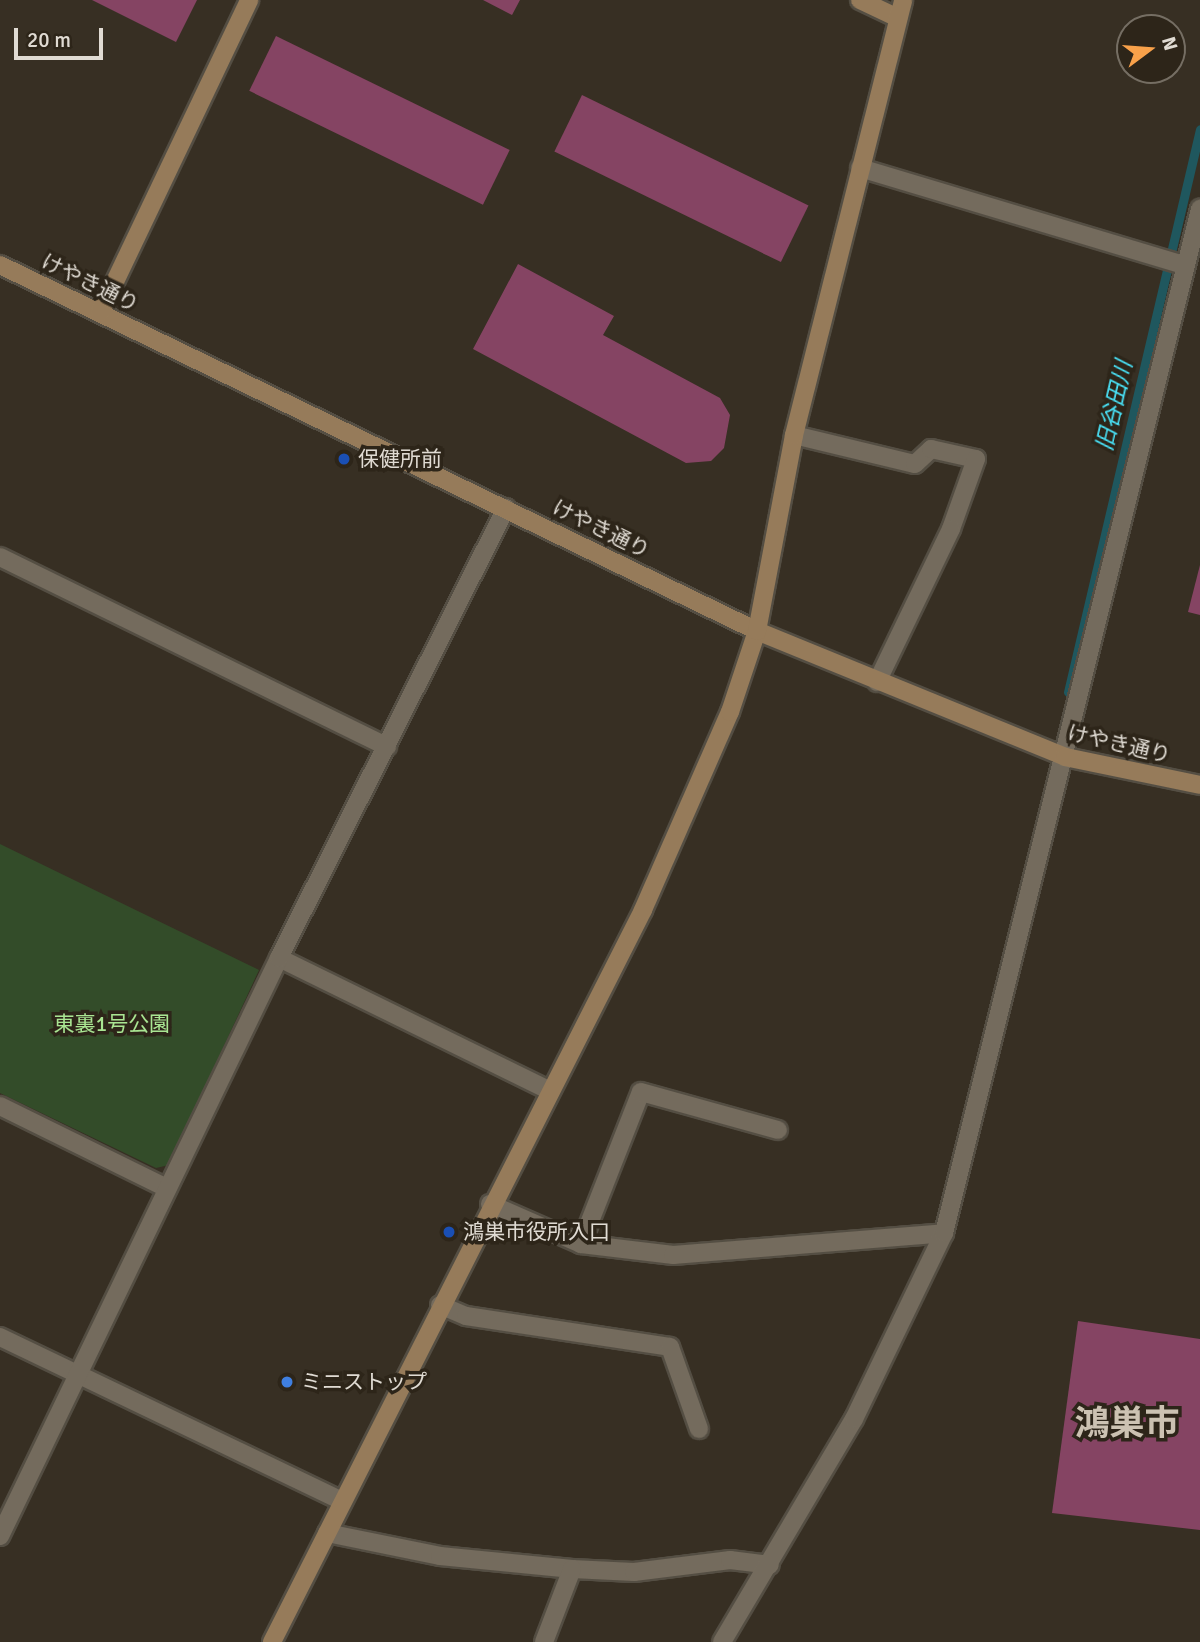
<!DOCTYPE html>
<html>
<head>
<meta charset="utf-8">
<style>
	body { margin:0 }
	#map { position:relative; width:1200px; height:1642px; overflow:hidden; background:#372f23; font-family:Signika,"Noto Sans JP",sans-serif }
	div>[style] { position:absolute }
	[style*='--x'] { left:calc(var(--x)*1px); top:calc(var(--y)*1px); width:calc(var(--w)*1px); rotate:calc(var(--a)*1deg) }
	.green>* { inset:0; background:#334c29 }
	.stream>* { height:9px; margin:-4.5px; padding:0 4.5px; transform-origin:4.5px; border-radius:4.5px; background:#1f575e }
	.building>* { inset:0; background:#854463; transform-origin:0 0 }
	.roads { filter:drop-shadow(2px 0 #544e43) drop-shadow(-2px 0 #544e43) drop-shadow(0 2px #544e43) drop-shadow(0 -2px #544e43) }
	.street>* { height:18px; margin:-9px; padding:0 9px; transform-origin:9px; border-radius:9px; background:#746b5d }
	.secondary>* { height:18px; margin:-9px; padding:0 9px; transform-origin:9px; border-radius:9px; background:#967b5a }
	.dots>* { width:19px; height:19px; translate:-50% -50%; box-sizing:border-box; border:4px solid #2d2519; border-radius:50% }
	span { translate:-50% -50%; white-space:nowrap; text-align:center; line-height:1.15; -webkit-text-stroke:7px #2d2519; paint-order:stroke }
	.street-label { font-size:21px; color:#e0dbd3 }
	.poi-label { font-size:21px; color:#e0dbd3 }
	.left { translate:0 -50%; text-align:left }
	.park-label { font-size:21px; color:#a9e592 }
	.water-label { font-size:23px; color:#49e1f6; font-style:italic }
	.town-label { font-size:35px; color:#ccc2b2; font-weight:700 }
	.north { position:absolute; left:1116px; top:14px; width:70px; height:70px; box-sizing:border-box; background:#2d2519; border:2px solid #756e63; border-radius:50%; rotate:74deg; font-size:19px; font-weight:700; line-height:28px; text-align:center; color:#e0dbd3 }
	.north::after { content:''; display:block; margin:auto; width:24px; height:32px; background:#f8a14a; clip-path:polygon(50% 0,100% 100%,50% 72%,0 100%) }
	.scale { position:absolute; left:14px; top:28px; width:89px; height:32px; box-sizing:border-box; border:4px solid #e0dbd3; border-top:0; padding-left:9px; font-size:21px; line-height:24px; white-space:nowrap; color:#e0dbd3; -webkit-text-stroke:5px #2d2519; paint-order:stroke }
</style>
</head>
<body>
<div id="map">
	<div class="green">
		<i style="clip-path:polygon(0 844px,259px 970px,169px 1165px,156px 1168px,0 1093px)"></i>
	</div>
	<div class="stream">
		<i style="--x:1068;--y:692;--w:578;--a:-76.8"></i>
	</div>
	<div class="building">
		<i style="clip-path:polygon(92px 0,197px 0,176px 42px)"></i>
		<i style="clip-path:polygon(483px 0,520px 0,512px 15px)"></i>
		<i style="left:276px;top:36px;width:260px;height:61px;rotate:26deg"></i>
		<i style="left:582px;top:95px;width:252px;height:63px;rotate:26deg"></i>
		<i style="clip-path:polygon(518px 264px,614px 316px,603px 335px,720px 398px,730px 415px,724px 448px,711px 461px,686px 463px,473px 349px)"></i>
		<i style="clip-path:polygon(1200px 565px,1200px 615px,1188px 612px)"></i>
		<i style="clip-path:polygon(1078px 1321px,1200px 1339px,1200px 1530px,1052px 1513px)"></i>
	</div>
	<div class="roads">
		<div class="street">
			<i style="--x:860;--y:168;--w:338;--a:16.7"></i>
			<i style="--x:794;--y:435;--w:124;--a:13.5"></i>
			<i style="--x:915;--y:464;--w:22;--a:-43"></i>
			<i style="--x:931;--y:449;--w:46;--a:12.5"></i>
			<i style="--x:976;--y:459;--w:74;--a:109.7"></i>
			<i style="--x:951;--y:529;--w:170;--a:115.8"></i>
			<i style="--x:0;--y:557;--w:431;--a:26.1"></i>
			<i style="--x:279;--y:958;--w:302;--a:26.1"></i>
			<i style="--x:0;--y:1106;--w:186;--a:26.2"></i>
			<i style="--x:490;--y:1204;--w:99;--a:23.7"></i>
			<i style="--x:581;--y:1244;--w:93;--a:6.8"></i>
			<i style="--x:673;--y:1255;--w:272;--a:-4.6"></i>
			<i style="--x:581;--y:1244;--w:163;--a:-68.5"></i>
			<i style="--x:641;--y:1092;--w:142;--a:15.5"></i>
			<i style="--x:440;--y:1305;--w:28;--a:23"></i>
			<i style="--x:466;--y:1316;--w:206;--a:8.6"></i>
			<i style="--x:670;--y:1347;--w:87;--a:70.5"></i>
			<i style="--x:0;--y:1337;--w:379;--a:25.6"></i>
			<i style="--x:327;--y:1533;--w:115;--a:11.5"></i>
			<i style="--x:440;--y:1556;--w:133;--a:5.6"></i>
			<i style="--x:572;--y:1569;--w:62;--a:2.8"></i>
			<i style="--x:634;--y:1572;--w:97;--a:-7.1"></i>
			<i style="--x:730;--y:1560;--w:40;--a:7.1"></i>
			<i style="--x:0;--y:1536;--w:642;--a:-64.23"></i>
			<i style="--x:279;--y:958;--w:504;--a:-63.23"></i>
			<i style="--x:544;--y:1642;--w:78;--a:-69"></i>
			<i style="--x:722;--y:1642;--w:259;--a:-59.4"></i>
			<i style="--x:854;--y:1419;--w:207;--a:-64.2"></i>
			<i style="--x:944;--y:1233;--w:1056;--a:-75.96"></i>
		</div>
		<div class="secondary">
			<i style="--x:860;--y:0;--w:42;--a:25.3"></i>
			<i style="--x:0;--y:265;--w:841;--a:25.8"></i>
			<i style="--x:757;--y:631;--w:333;--a:22.2"></i>
			<i style="--x:1065;--y:757;--w:138;--a:11.7"></i>
			<i style="--x:100;--y:313;--w:347;--a:-64.5"></i>
			<i style="--x:272;--y:1642;--w:821;--a:-63.12"></i>
			<i style="--x:643;--y:910;--w:216;--a:-66.3"></i>
			<i style="--x:730;--y:712;--w:85;--a:-71.6"></i>
			<i style="--x:757;--y:631;--w:199;--a:-79.3"></i>
			<i style="--x:794;--y:435;--w:448;--a:-75.9"></i>
		</div>
	</div>
	<div class="dots">
		<i style="left:344px;top:459px;background:#1a4fb4"></i>
		<i style="left:449px;top:1232px;background:#1a4fb4"></i>
		<i style="left:287px;top:1382px;background:#3f7fe0"></i>
	</div>
	<div class="street-label">
		<span style="left:90px;top:283px;rotate:26deg">けやき通り</span>
		<span style="left:601px;top:529px;rotate:26deg">けやき通り</span>
		<span style="left:1119px;top:744px;rotate:13deg">けやき通り</span>
	</div>
	<div class="poi-label">
		<span class="left" style="left:358px;top:459px">保健所前</span>
		<span class="left" style="left:463px;top:1232px">鴻巣市役所入口</span>
		<span class="left" style="left:301px;top:1382px">ミニストップ</span>
	</div>
	<div class="park-label">
		<span style="left:112px;top:1024px">東裏1号公園</span>
	</div>
	<div class="water-label">
		<span style="left:1115px;top:406px;rotate:-77deg">旧谷田川</span>
	</div>
	<div class="town-label">
		<span style="left:1127px;top:1424px">鴻巣市</span>
	</div>
	<div class="north">N</div>
	<div class="scale">20 m</div>
</div>
</body>
</html>
